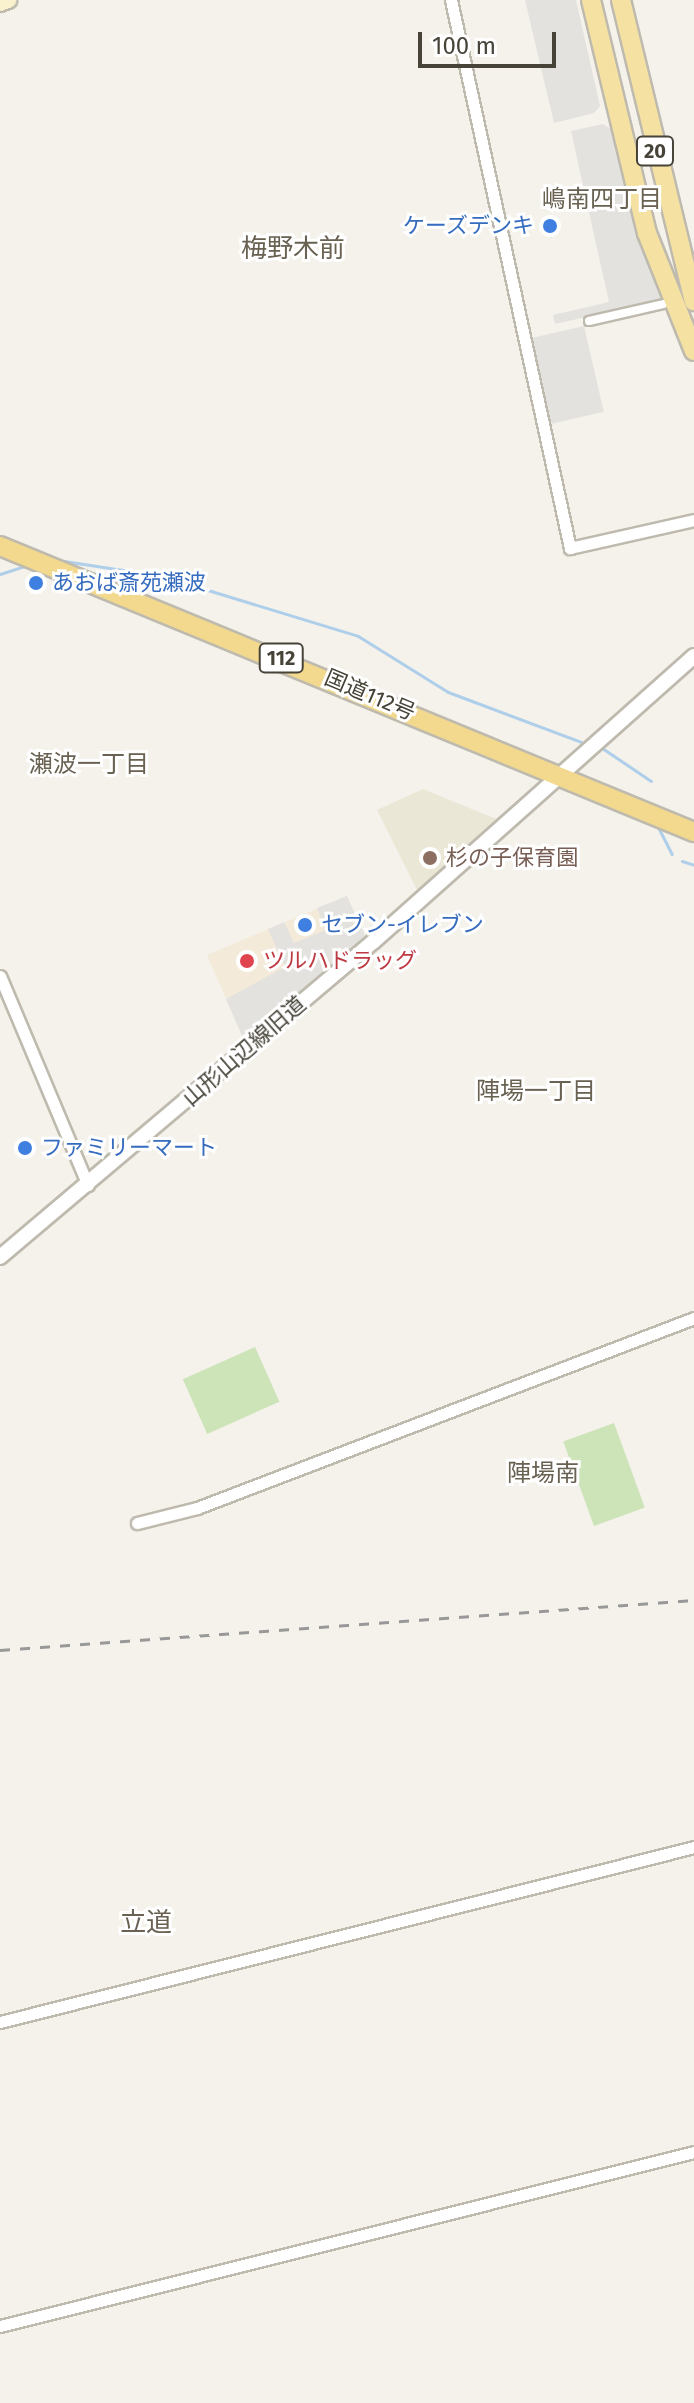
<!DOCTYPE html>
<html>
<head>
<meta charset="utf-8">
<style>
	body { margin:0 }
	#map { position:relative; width:694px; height:2403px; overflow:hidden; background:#f4f2eb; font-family:"Fira Sans","Noto Sans JP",sans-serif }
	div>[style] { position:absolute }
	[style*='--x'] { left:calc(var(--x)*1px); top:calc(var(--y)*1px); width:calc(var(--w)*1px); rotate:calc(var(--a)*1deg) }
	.commercial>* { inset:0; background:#f3ead9 }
	.education>* { inset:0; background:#ebe7d6 }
	.green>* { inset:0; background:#cde4b8; transform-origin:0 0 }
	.parking>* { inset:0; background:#e3e2df; transform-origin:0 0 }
	.stream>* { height:3px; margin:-1.5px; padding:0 1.5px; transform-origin:1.5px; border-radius:1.5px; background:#aeceea }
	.roads { filter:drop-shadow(2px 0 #bfbaae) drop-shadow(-2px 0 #bfbaae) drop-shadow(0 2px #bfbaae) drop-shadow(0 -2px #bfbaae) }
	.pedestrian>* { height:8px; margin:-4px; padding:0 4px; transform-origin:4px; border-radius:4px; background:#fff }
	.minor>* { height:11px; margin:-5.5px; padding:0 5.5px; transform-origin:5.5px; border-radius:5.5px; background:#fff }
	.tertiary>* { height:14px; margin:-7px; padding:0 7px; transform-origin:7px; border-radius:7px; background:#fff }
	.secondary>* { height:16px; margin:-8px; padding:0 8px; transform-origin:8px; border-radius:8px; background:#faf2cf }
	.primary>* { height:18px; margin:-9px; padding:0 9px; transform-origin:9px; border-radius:9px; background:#f5e2a3 }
	.trunk>* { height:18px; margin:-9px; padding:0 9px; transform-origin:9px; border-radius:9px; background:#f2d98e }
	.rail>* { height:3px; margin-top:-1.5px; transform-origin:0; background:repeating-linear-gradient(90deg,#989898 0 10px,transparent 0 20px) }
	.dots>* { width:22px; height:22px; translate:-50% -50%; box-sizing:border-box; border:4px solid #fff; border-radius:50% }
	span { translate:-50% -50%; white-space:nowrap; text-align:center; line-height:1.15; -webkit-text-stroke:6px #fff; paint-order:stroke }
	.shield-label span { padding:2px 6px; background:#fff; border:2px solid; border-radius:6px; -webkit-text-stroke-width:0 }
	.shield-label { font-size:20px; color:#474339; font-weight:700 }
	.shop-label { font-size:22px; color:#366cbe }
	.right { translate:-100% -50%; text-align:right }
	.left { translate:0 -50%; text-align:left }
	.street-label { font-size:22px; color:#474339 }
	.education-label { font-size:22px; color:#785e54 }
	.health-label { font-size:22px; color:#be3a42 }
	.neighbourhood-label { font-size:24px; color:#696151 }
	.quarter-label { font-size:26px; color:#696151 }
	.scale { position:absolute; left:418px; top:32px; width:138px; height:36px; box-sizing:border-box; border:4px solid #474339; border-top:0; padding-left:10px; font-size:24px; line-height:28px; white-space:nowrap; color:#474339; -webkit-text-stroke:6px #fff; paint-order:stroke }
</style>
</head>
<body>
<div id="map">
	<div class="commercial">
		<i style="clip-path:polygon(347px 896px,365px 936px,244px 1040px,207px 955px)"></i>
	</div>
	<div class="education">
		<i style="clip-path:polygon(423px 789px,501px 821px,419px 894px,377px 810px)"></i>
	</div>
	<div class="green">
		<i style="left:255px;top:1347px;width:60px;height:79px;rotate:66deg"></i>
		<i style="left:614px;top:1423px;width:90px;height:54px;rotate:70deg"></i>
	</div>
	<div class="parking">
		<i style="clip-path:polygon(525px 0,576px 0,600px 106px,594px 113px,554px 123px)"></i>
		<i style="clip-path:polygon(603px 124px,611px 129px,663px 300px,555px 324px,553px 315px,609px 302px,571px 131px)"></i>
		<i style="left:584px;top:326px;width:88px;height:57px;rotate:77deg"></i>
		<i style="clip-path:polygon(347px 896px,365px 936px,244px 1040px,226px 999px,285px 967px,268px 929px,284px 922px,294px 943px,326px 930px,317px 908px)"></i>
	</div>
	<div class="stream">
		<i style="--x:64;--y:561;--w:99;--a:8.7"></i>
		<i style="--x:162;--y:576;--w:205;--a:17"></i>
		<i style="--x:358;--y:636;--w:106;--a:31.9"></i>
		<i style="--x:448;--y:692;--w:142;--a:20.6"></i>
		<i style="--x:0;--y:574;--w:28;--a:-18"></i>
		<i style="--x:602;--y:748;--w:59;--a:34"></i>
		<i style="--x:659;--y:829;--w:28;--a:63"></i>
		<i style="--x:682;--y:861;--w:13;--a:18"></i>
	</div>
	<div class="roads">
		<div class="pedestrian">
			<i style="--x:589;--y:321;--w:76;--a:-12.9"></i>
		</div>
		<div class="minor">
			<i style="--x:451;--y:0;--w:561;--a:77.75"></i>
			<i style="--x:570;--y:548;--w:127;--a:-12.7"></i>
			<i style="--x:0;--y:976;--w:227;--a:67.2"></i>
			<i style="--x:137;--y:1523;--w:62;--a:-14"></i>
			<i style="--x:197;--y:1508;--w:532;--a:-20.92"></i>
			<i style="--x:0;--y:2022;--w:716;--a:-14.15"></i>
			<i style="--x:0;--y:2326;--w:715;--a:-14.08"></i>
		</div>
		<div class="tertiary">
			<i style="--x:0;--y:1257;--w:488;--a:-40.2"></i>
			<i style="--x:373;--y:942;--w:430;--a:-41.7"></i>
		</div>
		<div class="secondary">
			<i style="--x:0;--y:3;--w:9;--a:-21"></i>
		</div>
		<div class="primary">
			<i style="--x:591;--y:0;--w:240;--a:76.5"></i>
			<i style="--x:647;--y:233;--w:127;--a:68.3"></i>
			<i style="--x:621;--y:0;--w:310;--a:76.4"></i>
		</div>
		<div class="trunk">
			<i style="--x:0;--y:546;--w:751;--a:22.4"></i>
		</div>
	</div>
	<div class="rail">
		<i style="--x:0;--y:1650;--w:696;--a:-4.12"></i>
	</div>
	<div class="dots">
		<i style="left:550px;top:226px;background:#3f7fe0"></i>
		<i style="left:36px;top:583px;background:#3f7fe0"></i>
		<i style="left:430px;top:858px;background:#8d6e63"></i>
		<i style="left:305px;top:925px;background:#3f7fe0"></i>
		<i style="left:247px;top:961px;background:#e0444e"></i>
		<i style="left:25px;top:1148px;background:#3f7fe0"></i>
	</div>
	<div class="shield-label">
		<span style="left:655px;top:151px">20</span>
		<span style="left:281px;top:658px">112</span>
	</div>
	<div class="shop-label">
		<span class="right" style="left:534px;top:226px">ケーズデンキ</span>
		<span class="left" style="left:52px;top:583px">あおば斎苑瀬波</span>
		<span class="left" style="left:321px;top:925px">セブン-イレブン</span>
		<span class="left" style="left:41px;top:1148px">ファミリーマート</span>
	</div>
	<div class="street-label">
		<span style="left:370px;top:695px;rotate:23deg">国道112号</span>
		<span style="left:244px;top:1051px;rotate:-41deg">山形山辺線旧道</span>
	</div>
	<div class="education-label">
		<span class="left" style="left:446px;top:858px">杉の子保育園</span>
	</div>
	<div class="health-label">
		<span class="left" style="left:263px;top:961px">ツルハドラッグ</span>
	</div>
	<div class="neighbourhood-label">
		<span style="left:602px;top:200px">嶋南四丁目</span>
		<span style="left:89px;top:765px">瀬波一丁目</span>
		<span style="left:536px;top:1092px">陣場一丁目</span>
		<span style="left:543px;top:1474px">陣場南</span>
	</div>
	<div class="quarter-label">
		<span style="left:293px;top:249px">梅野木前</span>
		<span style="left:146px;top:1923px">立道</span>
	</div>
	<div class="scale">100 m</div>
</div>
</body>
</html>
